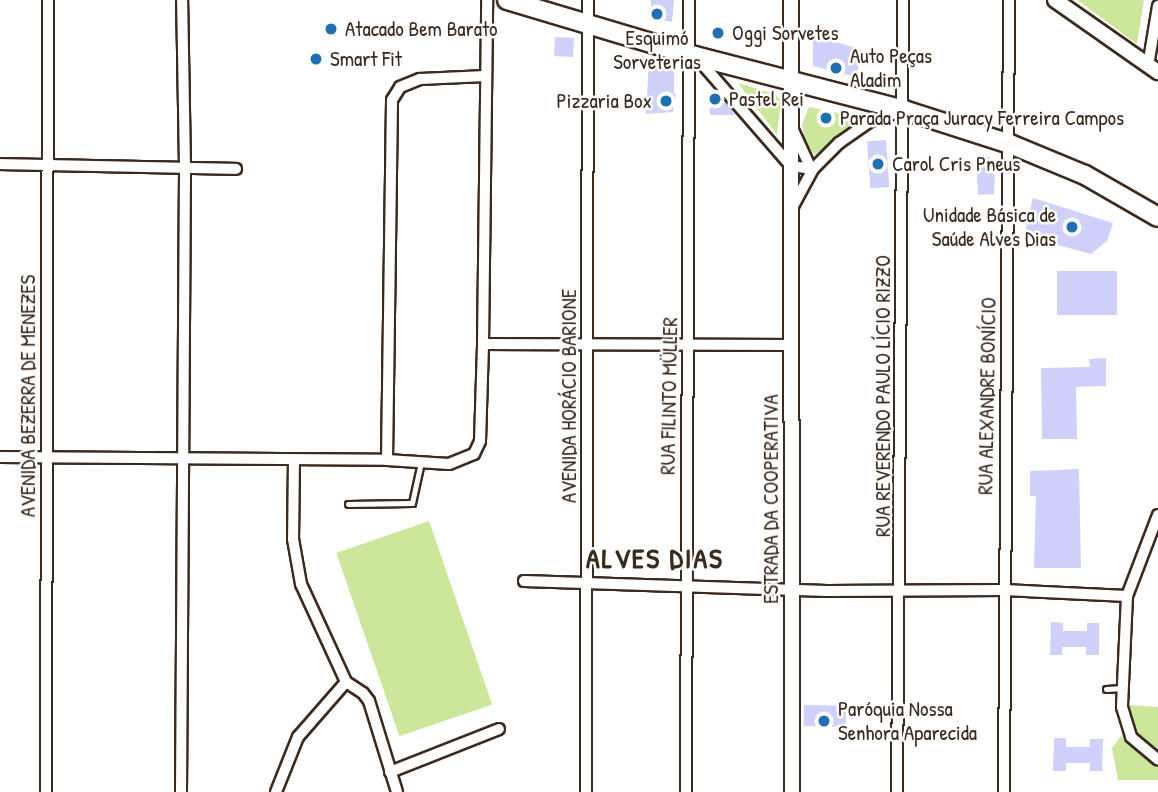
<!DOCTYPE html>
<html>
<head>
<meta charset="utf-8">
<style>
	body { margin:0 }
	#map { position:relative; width:1158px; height:792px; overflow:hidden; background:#fff; font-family:"Patrick Hand",sans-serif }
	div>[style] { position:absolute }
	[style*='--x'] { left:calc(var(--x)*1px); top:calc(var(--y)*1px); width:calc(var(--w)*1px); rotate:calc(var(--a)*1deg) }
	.green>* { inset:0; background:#cce69c; transform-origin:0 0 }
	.building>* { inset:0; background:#cfd1fa; transform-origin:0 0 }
	.roads { filter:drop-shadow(2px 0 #3b2a1e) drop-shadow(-2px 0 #3b2a1e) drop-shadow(0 2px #3b2a1e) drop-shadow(0 -2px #3b2a1e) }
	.service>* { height:5px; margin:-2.5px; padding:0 2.5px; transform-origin:2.5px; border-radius:2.5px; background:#fff }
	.minor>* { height:10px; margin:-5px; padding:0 5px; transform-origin:5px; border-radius:5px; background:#fff }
	.tertiary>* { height:14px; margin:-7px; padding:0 7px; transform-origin:7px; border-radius:7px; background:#fff }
	.primary>* { height:18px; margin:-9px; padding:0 9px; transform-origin:9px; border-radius:9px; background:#fff }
	.dots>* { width:19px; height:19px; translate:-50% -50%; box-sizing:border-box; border:4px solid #fff; border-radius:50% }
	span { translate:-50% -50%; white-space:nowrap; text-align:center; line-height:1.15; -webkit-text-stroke:5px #fff; paint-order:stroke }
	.poi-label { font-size:21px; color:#3b2a1e }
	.left { translate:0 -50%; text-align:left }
	.right { translate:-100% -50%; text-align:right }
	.street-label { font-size:21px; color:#3b2a1e }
	.district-label { font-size:28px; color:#3b2a1e; font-weight:700; letter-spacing:2px }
</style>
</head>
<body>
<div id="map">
	<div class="green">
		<i style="clip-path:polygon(1077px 0,1144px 0,1137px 44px)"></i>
		<i style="clip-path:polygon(738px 83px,775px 94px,781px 101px,777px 135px)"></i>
		<i style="clip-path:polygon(809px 107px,852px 116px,847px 134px,814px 155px,805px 141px,802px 125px)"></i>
		<i style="left:429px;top:521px;width:194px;height:98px;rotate:71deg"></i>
		<i style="clip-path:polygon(1130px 705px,1158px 707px,1158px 780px,1118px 780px,1112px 748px,1128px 727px)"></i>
	</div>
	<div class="building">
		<i style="clip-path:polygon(651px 0,674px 0,672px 22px,651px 18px)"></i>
		<i style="clip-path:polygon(813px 35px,862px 50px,856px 77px,813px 66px)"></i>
		<i style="left:555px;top:37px;width:19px;height:19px;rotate:3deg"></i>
		<i style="clip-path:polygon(649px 59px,674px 66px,674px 94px,676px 94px,673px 112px,646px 114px)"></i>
		<i style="clip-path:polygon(716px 92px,727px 104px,735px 115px,710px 115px,709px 93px)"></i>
		<i style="left:886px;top:140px;width:47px;height:19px;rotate:86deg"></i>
		<i style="clip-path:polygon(976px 157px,989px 157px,995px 163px,994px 194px,978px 195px)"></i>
		<i style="clip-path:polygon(1033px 198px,1113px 223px,1107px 241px,1091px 254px,1024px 236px)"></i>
		<i style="left:1057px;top:271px;width:60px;height:44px"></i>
		<i style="clip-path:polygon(1106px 358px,1106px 386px,1076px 387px,1077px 439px,1042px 439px,1041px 368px,1090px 367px,1089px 359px)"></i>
		<i style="clip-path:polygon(1079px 469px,1081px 568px,1034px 568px,1036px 496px,1030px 496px,1030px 471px)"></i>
		<i style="clip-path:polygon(1051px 622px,1063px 623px,1063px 631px,1087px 631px,1087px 623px,1099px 623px,1099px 655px,1086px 655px,1086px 647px,1062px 647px,1062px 655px,1050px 655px)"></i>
		<i style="left:804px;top:705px;width:42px;height:21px;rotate:1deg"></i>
		<i style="clip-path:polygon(1054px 738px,1066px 738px,1066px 747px,1090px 747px,1090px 739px,1103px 739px,1102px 771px,1090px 771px,1090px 763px,1066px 763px,1066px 771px,1053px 771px)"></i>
	</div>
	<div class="roads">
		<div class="service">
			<i style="--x:348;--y:504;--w:64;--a:-0.9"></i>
			<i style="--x:412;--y:503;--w:42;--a:-77.6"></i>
			<i style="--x:1106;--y:689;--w:17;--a:-3"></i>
		</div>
		<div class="minor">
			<i style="--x:698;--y:59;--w:142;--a:49"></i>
			<i style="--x:791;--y:166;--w:22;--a:8"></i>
			<i style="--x:1148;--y:66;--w:61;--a:-80.5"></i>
			<i style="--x:794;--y:132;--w:41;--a:65.3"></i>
			<i style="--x:0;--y:164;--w:236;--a:1.2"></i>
			<i style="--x:793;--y:206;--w:42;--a:-61.6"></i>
			<i style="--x:813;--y:169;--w:37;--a:-45"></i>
			<i style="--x:839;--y:143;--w:39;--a:-35"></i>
			<i style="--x:871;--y:121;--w:33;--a:-18"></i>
			<i style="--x:483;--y:344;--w:309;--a:0.2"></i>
			<i style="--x:0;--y:457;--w:387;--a:0.4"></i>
			<i style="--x:387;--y:460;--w:62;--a:3.7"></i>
			<i style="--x:449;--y:464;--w:27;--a:-22"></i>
			<i style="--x:474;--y:454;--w:14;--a:-65"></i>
			<i style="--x:480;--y:441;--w:97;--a:-88.2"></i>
			<i style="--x:483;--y:344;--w:344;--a:-89.3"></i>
			<i style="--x:294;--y:460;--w:79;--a:90.7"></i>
			<i style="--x:293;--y:539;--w:46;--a:79.9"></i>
			<i style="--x:301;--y:584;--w:108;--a:65.3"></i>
			<i style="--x:346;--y:682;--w:20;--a:33"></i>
			<i style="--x:363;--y:693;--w:10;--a:53"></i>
			<i style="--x:369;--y:701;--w:95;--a:72.9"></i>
			<i style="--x:387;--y:460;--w:360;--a:-89.2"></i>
			<i style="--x:392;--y:100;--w:15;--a:-58"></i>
			<i style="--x:400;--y:87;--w:22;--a:-22"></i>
			<i style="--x:420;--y:79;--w:66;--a:-2.6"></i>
			<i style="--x:1158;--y:515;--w:87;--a:110.9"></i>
			<i style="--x:1127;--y:596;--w:111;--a:92.6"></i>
			<i style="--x:1122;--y:707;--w:31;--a:73"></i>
			<i style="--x:1131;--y:737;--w:35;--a:40"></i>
			<i style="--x:524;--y:581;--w:303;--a:1.9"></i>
			<i style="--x:827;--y:591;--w:177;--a:-0.3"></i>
			<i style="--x:1004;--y:590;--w:123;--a:2.8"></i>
			<i style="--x:390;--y:772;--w:117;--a:-21.5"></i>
			<i style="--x:181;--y:791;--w:625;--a:-89.63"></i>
			<i style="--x:185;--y:166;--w:166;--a:-91"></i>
			<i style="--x:46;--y:792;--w:792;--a:-89.86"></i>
			<i style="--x:276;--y:792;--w:59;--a:-68.2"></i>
			<i style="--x:298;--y:737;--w:73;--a:-48.9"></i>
			<i style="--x:586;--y:792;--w:792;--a:-89.86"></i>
			<i style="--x:686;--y:792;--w:792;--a:-89.78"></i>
			<i style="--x:897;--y:792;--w:792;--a:-89.57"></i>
			<i style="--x:1004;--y:792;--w:792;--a:-89.64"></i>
		</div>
		<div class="tertiary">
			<i style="--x:791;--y:0;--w:792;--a:89.93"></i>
			<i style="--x:1055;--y:0;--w:126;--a:35"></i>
		</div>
		<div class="primary">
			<i style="--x:507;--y:0;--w:196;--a:16.6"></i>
			<i style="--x:695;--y:56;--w:216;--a:14.5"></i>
			<i style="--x:904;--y:110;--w:111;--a:17.8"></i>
			<i style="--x:1010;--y:144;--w:81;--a:22.5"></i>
			<i style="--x:1085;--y:175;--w:84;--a:29.9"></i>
		</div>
	</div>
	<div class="dots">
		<i style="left:657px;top:14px;background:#1f6fb2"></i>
		<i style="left:331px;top:29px;background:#1f6fb2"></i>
		<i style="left:718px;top:33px;background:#1f6fb2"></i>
		<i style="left:316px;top:59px;background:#1f6fb2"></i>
		<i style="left:836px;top:68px;background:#1f6fb2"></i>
		<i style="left:715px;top:99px;background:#1f6fb2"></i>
		<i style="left:666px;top:101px;background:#1f6fb2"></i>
		<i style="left:826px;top:118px;background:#1f6fb2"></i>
		<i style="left:878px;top:164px;background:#1f6fb2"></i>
		<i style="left:1072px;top:227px;background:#1f6fb2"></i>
		<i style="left:824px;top:721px;background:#1f6fb2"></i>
	</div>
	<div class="poi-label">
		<span class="left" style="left:345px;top:29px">Atacado Bem Barato</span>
		<span class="left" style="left:732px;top:33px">Oggi Sorvetes</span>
		<span style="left:657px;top:50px">Esquimó<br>Sorveterias</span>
		<span class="left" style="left:850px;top:68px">Auto Peças<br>Aladim</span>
		<span class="left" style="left:330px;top:59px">Smart Fit</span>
		<span class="left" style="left:729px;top:99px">Pastel Rei</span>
		<span class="right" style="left:652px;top:101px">Pizzaria Box</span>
		<span class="left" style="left:840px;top:118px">Parada Praça Juracy Ferreira Campos</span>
		<span class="left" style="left:892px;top:164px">Carol Cris Pneus</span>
		<span class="right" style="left:1056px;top:227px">Unidade Básica de<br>Saúde Alves Dias</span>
		<span class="left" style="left:838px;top:721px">Paróquia Nossa<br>Senhora Aparecida</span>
	</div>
	<div class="street-label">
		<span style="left:28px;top:396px;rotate:-90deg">AVENIDA BEZERRA DE MENEZES</span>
		<span style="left:569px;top:396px;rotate:-90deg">AVENIDA HORÁCIO BARIONE</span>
		<span style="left:669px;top:396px;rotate:-89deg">RUA FILINTO MÜLLER</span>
		<span style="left:883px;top:396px;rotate:-90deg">RUA REVERENDO PAULO LÍCIO RIZZO</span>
		<span style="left:987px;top:396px;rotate:-89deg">RUA ALEXANDRE BONÍCIO</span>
		<span style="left:771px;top:499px;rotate:-90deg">ESTRADA DA COOPERATIVA</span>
	</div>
	<div class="district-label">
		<span style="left:655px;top:558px">ALVES DIAS</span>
	</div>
</div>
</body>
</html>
